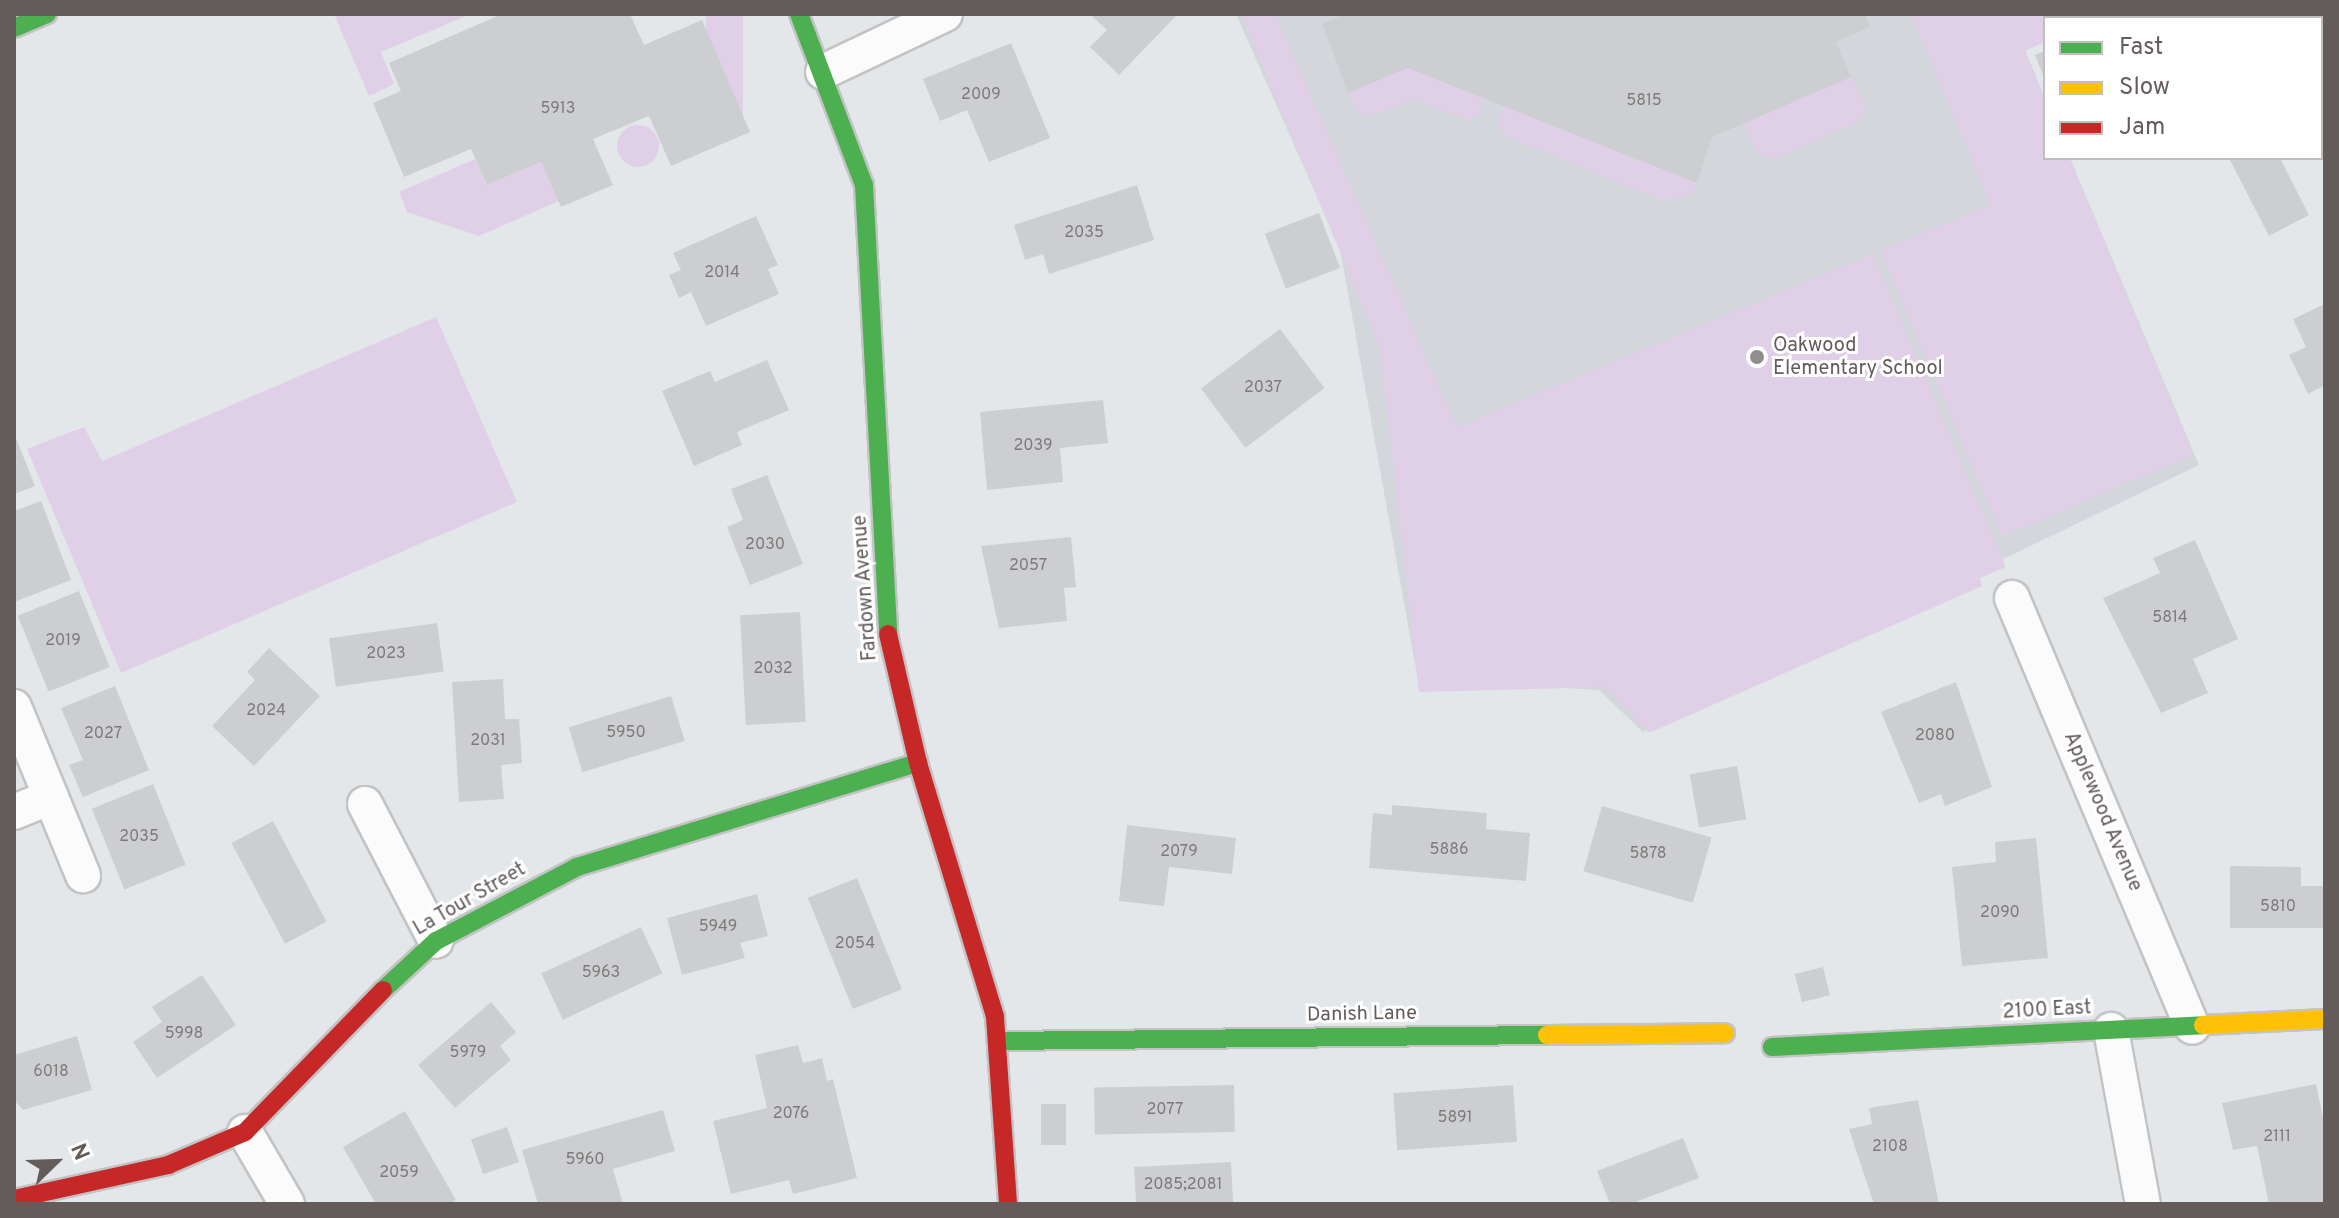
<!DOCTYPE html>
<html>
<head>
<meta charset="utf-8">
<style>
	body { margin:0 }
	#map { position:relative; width:2339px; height:1218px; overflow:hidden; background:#e4e7ea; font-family:Overpass,sans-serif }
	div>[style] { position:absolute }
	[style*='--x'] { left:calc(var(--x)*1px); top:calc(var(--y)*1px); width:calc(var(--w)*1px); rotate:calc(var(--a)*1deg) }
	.education>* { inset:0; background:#d3d7dc }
	.green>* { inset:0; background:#dfd0e8; transform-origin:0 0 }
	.round { border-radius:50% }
	.building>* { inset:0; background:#cdced1; transform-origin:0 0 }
	.roads { filter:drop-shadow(2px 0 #c4c3c4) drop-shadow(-2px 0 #c4c3c4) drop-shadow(0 2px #c4c3c4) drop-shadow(0 -2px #c4c3c4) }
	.street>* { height:34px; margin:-17px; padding:0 17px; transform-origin:17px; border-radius:17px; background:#fbfbfc }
	.fast>* { height:18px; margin:-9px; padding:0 9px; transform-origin:9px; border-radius:9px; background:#4caf50 }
	.slow>* { height:18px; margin:-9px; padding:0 9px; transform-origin:9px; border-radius:9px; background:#ffc107 }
	.jam>* { height:18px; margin:-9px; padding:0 9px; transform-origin:9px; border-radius:9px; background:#c62828 }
	.dots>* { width:22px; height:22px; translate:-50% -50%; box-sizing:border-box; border:4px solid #fff; border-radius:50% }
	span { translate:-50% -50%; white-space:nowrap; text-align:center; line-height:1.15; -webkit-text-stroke:6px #fff; paint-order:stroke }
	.number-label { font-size:16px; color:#7e7a79 }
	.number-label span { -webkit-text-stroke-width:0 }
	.poi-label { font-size:20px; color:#635c5a }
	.left { translate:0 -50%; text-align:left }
	.street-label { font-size:20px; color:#635c5a }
	.frame { position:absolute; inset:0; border:16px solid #635c5a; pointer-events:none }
	.legend { position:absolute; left:2043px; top:16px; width:280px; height:144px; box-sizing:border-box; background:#fff; border:2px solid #c1bebd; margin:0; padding:10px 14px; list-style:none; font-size:24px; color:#635c5a }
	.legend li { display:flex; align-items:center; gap:16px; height:40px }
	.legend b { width:40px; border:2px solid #c1bebd }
	.north { position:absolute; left:16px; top:1122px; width:80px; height:80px; -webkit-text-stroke:6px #fff; paint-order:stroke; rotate:67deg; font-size:22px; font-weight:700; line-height:32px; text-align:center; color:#635c5a }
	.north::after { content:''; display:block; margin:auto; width:28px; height:36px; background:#635c5a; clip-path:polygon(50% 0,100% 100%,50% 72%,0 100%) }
</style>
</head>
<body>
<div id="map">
	<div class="education">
		<i style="clip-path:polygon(1236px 14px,2010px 14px,2045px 98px,2045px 158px,2070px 158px,2199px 465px,1643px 732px,1599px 690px,1418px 680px,1340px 249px)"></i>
	</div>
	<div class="green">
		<i style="clip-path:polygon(334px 14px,471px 14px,381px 52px,394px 84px,369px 96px)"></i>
		<i style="left:706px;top:14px;width:37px;height:119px"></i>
		<i style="clip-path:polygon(1241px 14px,1275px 14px,1457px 427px,1873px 254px,2006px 567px,1980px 578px,1982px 586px,1649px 733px,1606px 687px,1419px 692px,1380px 348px)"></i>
		<i style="clip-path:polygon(1911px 14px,2112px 14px,2045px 18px,2045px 42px,2025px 51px,2045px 99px,2045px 158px,2069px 158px,2193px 455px,2002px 537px,1880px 251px,1990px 205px)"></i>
		<i style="clip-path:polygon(1408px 68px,1481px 97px,1480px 113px,1469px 121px,1415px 99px,1372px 116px,1357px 112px,1348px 93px)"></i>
		<i style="clip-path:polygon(1851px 77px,1865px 106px,1860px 122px,1775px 159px,1757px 154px,1743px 123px)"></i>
		<i style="clip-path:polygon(1504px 106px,1697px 183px,1690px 196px,1663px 201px,1503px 135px,1497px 120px)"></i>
		<i class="round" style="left:617px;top:125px;width:42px;height:42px"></i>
		<i style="clip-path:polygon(475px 159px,487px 185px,541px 162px,559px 201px,479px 236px,407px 212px,399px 192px)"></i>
		<i style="clip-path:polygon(436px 317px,517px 502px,121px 673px,27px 449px,84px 427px,102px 461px)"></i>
	</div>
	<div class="building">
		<i style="clip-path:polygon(502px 14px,630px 14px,644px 45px,702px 20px,750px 132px,671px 166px,649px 116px,593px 139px,613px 185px,561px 207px,541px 162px,487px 185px,471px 149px,404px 177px,373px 103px,401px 91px,389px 63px)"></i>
		<i style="clip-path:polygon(1090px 14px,1178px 14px,1119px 75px,1090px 47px,1107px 30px)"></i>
		<i style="clip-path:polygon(1345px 14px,1865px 14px,1870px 27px,1836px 42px,1851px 77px,1712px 137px,1697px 183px,1408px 68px,1348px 93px,1322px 24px)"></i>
		<i style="clip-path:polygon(2180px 14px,2225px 14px,2227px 18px,2171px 18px)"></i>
		<i style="clip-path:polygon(1011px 43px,1050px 138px,989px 162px,967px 110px,940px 121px,923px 79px)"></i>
		<i style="clip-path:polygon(2045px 51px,2045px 80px,2035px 55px)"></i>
		<i style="clip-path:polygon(2229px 158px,2280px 158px,2309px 215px,2269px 236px)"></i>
		<i style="clip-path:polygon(1137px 185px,1154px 240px,1049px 274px,1043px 254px,1025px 260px,1014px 225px)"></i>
		<i style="left:1319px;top:213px;width:59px;height:58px;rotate:69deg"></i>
		<i style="clip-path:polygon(756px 216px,778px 265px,768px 269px,779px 294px,706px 326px,691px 292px,679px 298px,669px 275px,681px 270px,673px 253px)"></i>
		<i style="clip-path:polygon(2325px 304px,2325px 385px,2308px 394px,2289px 355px,2306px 347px,2293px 319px)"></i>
		<i style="left:1280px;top:329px;width:74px;height:99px;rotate:53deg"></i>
		<i style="clip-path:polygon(767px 360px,789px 410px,737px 432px,742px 445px,694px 466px,662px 391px,710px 371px,715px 382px)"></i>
		<i style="clip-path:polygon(1103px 400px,1108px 443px,1060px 448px,1063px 482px,987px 490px,980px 412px)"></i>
		<i style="clip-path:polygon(14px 433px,35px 486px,14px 494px)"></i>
		<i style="clip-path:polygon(767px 475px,803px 564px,750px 585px,727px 527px,743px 520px,731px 489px)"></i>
		<i style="clip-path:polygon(41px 501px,71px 580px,14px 602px,14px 511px)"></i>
		<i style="clip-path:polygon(1071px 537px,1076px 587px,1064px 588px,1067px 621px,999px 628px,981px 546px)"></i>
		<i style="clip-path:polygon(2195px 540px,2238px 639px,2193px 659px,2208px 693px,2161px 713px,2103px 598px,2160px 573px,2153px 558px)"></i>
		<i style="left:79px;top:591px;width:82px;height:66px;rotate:68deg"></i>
		<i style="left:800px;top:612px;width:110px;height:60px;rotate:87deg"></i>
		<i style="left:437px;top:623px;width:49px;height:109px;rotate:82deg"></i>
		<i style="clip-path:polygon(269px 648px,320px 696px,254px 766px,212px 726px,255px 680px,247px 672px)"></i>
		<i style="clip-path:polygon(503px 679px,505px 719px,519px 719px,522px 763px,501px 765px,504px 799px,459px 802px,452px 682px)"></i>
		<i style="clip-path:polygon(1956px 682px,1992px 787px,1945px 806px,1941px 794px,1919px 803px,1881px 712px)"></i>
		<i style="clip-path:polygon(115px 686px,149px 770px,83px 797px,69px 765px,83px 760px,61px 708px)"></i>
		<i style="left:671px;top:696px;width:47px;height:107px;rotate:73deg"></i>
		<i style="left:1737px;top:766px;width:54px;height:48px;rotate:80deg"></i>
		<i style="left:153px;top:784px;width:87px;height:66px;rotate:68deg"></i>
		<i style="clip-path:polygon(1392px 805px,1487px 813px,1486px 829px,1530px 833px,1526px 881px,1369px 868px,1373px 813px,1392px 815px)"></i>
		<i style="left:1602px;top:806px;width:114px;height:68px;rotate:16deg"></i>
		<i style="left:273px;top:821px;width:114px;height:47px;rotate:62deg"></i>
		<i style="clip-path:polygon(1127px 825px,1236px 838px,1232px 874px,1169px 867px,1164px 906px,1119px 901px)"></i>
		<i style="clip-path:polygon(2036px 838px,2048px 958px,1962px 966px,1952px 867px,1996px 862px,1995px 842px)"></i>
		<i style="clip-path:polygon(2230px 866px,2301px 867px,2301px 886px,2325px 886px,2325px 928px,2230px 928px)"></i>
		<i style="left:857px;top:878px;width:120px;height:53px;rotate:68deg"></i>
		<i style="clip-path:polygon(757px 894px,768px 936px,740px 943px,745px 958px,682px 975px,667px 918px)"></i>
		<i style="left:641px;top:927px;width:51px;height:110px;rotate:65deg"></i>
		<i style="left:1823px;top:967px;width:29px;height:29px;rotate:76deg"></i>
		<i style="clip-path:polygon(202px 975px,236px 1025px,157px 1078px,133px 1042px,162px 1022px,152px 1007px)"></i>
		<i style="clip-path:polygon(491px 1002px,516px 1032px,500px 1046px,511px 1060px,455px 1108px,418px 1065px)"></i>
		<i style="clip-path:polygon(77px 1036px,92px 1090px,23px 1110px,14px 1100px,14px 1055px)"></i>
		<i style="clip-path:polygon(798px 1045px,803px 1063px,822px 1058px,827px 1081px,833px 1079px,857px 1178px,793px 1194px,789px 1180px,731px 1194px,713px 1121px,767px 1108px,755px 1055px)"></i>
		<i style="clip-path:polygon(2316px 1084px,2325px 1128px,2325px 1204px,2269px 1204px,2257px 1146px,2233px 1150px,2222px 1103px)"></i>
		<i style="left:1234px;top:1085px;width:47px;height:140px;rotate:89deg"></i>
		<i style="left:1513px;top:1085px;width:57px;height:120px;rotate:86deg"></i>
		<i style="clip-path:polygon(1918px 1100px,1939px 1204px,1874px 1204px,1849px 1129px,1872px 1124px,1869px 1108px)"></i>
		<i style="left:1041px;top:1104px;width:25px;height:41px"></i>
		<i style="clip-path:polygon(663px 1110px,675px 1151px,613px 1169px,623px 1204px,538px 1204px,522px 1150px)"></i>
		<i style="clip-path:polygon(405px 1111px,456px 1200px,448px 1204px,376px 1204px,343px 1147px)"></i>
		<i style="left:507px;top:1127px;width:37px;height:38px;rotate:71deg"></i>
		<i style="clip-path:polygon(1683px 1138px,1699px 1178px,1630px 1204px,1610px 1204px,1597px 1171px)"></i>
		<i style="left:1231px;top:1162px;width:42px;height:97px;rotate:87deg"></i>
	</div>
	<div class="roads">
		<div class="street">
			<i style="--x:2321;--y:22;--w:10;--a:66"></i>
			<i style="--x:823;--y:72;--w:135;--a:-25.4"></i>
			<i style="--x:2012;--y:598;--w:465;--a:67.2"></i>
			<i style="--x:14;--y:707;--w:182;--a:67.7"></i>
			<i style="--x:365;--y:804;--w:154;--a:62.6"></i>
			<i style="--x:14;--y:812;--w:40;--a:-22"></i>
			<i style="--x:2111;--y:1030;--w:177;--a:79.6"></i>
			<i style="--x:245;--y:1132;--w:83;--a:59.7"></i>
		</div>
		<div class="fast">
			<i style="--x:799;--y:14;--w:183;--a:69.2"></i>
			<i style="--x:864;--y:185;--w:450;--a:86.9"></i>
			<i style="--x:14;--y:28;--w:36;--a:-23"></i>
			<i style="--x:383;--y:990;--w:72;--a:-42.8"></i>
			<i style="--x:436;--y:941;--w:159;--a:-27.7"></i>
			<i style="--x:577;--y:867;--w:357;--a:-17"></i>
			<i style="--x:999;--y:1041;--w:548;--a:-0.63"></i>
			<i style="--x:1772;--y:1047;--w:432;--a:-2.9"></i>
		</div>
		<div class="slow">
			<i style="--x:2203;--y:1025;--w:122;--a:-2.8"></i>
			<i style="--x:1547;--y:1035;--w:178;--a:-0.6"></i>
		</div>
		<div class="jam">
			<i style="--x:888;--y:634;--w:132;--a:76.9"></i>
			<i style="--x:918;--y:763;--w:265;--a:73.1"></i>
			<i style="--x:995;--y:1017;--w:187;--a:86"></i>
			<i style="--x:14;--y:1199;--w:158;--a:-12.4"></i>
			<i style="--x:168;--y:1165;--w:84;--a:-23.2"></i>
			<i style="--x:245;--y:1132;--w:198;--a:-45.8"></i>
		</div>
	</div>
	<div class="dots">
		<i style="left:1757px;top:357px;background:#908d8c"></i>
	</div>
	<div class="number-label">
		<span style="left:981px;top:95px">2009</span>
		<span style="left:1644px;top:101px">5815</span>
		<span style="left:558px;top:109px">5913</span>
		<span style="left:1084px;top:233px">2035</span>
		<span style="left:722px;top:273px">2014</span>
		<span style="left:1263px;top:388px">2037</span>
		<span style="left:1033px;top:446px">2039</span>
		<span style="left:765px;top:545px">2030</span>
		<span style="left:1028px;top:566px">2057</span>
		<span style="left:2170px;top:618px">5814</span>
		<span style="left:63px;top:641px">2019</span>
		<span style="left:386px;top:654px">2023</span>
		<span style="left:773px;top:669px">2032</span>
		<span style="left:266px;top:711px">2024</span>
		<span style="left:626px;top:733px">5950</span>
		<span style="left:103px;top:734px">2027</span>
		<span style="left:1935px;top:736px">2080</span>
		<span style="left:488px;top:741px">2031</span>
		<span style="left:139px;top:837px">2035</span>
		<span style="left:1449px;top:850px">5886</span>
		<span style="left:1179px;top:852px">2079</span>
		<span style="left:1648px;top:854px">5878</span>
		<span style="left:2278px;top:907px">5810</span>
		<span style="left:2000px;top:913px">2090</span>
		<span style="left:718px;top:927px">5949</span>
		<span style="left:855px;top:944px">2054</span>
		<span style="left:601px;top:973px">5963</span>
		<span style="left:184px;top:1034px">5998</span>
		<span style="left:468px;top:1053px">5979</span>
		<span style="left:51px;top:1072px">6018</span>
		<span style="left:1165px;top:1110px">2077</span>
		<span style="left:791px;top:1114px">2076</span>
		<span style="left:1455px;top:1118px">5891</span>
		<span style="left:2277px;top:1137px">2111</span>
		<span style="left:1890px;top:1147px">2108</span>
		<span style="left:585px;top:1160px">5960</span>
		<span style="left:399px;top:1173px">2059</span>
		<span style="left:1183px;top:1185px">2085;2081</span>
	</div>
	<div class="poi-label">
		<span class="left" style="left:1773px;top:358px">Oakwood<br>Elementary School</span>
	</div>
	<div class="street-label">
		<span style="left:866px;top:588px;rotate:-94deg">Fardown Avenue</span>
		<span style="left:2102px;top:812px;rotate:67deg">Applewood Avenue</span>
		<span style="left:470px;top:900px;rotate:-30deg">La Tour Street</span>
		<span style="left:2047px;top:1011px;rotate:-3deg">2100 East</span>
		<span style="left:1362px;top:1015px;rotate:-1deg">Danish Lane</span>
	</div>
	<div class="frame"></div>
	<ul class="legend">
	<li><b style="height:10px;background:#4caf50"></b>Fast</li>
	<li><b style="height:10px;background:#ffc107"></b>Slow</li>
	<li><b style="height:10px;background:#c62828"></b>Jam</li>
	</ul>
	<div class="north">N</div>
</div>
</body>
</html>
